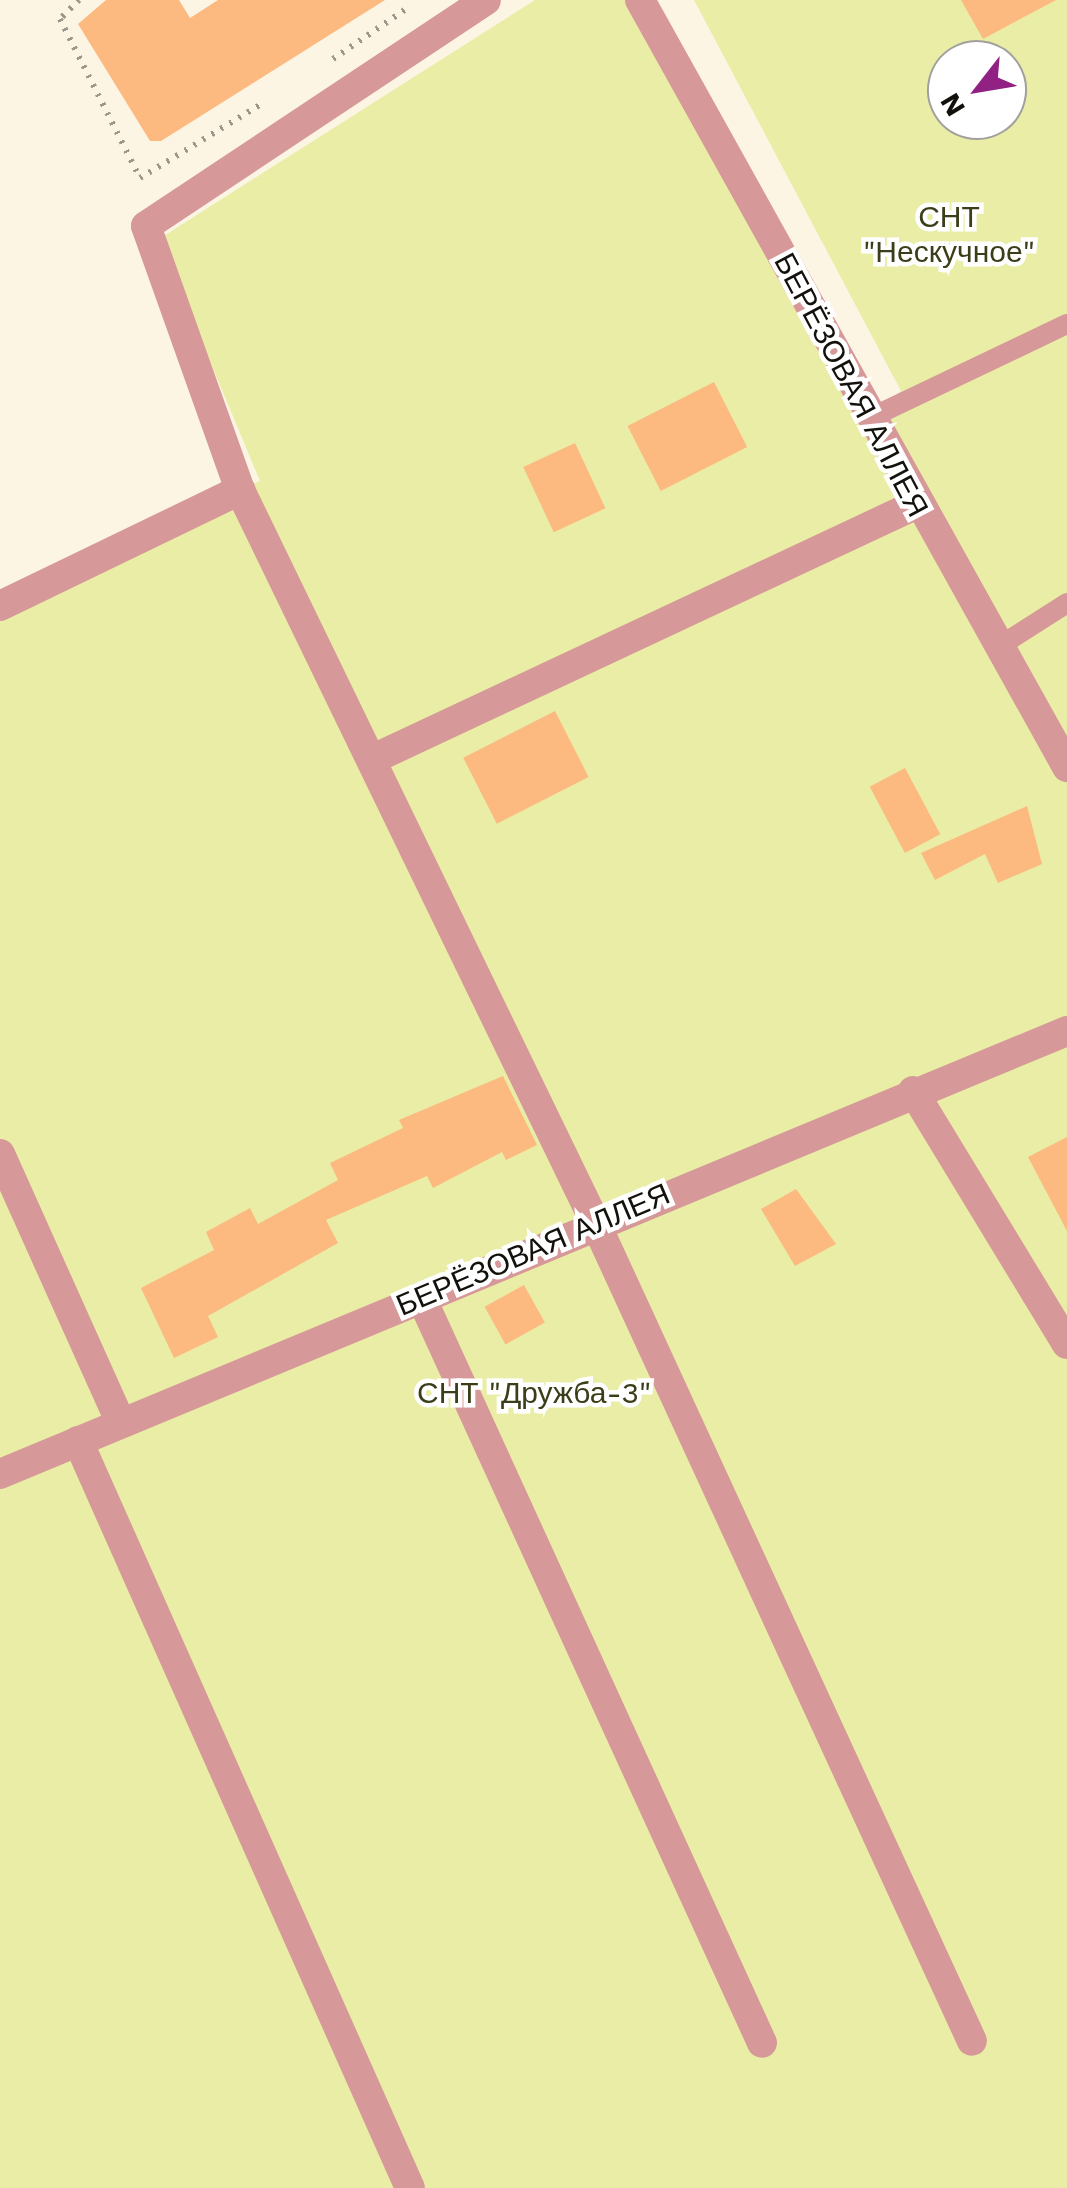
<!DOCTYPE html>
<html>
<head>
<meta charset="utf-8">
<style>
	body { margin:0 }
	#map { position:relative; width:1067px; height:2188px; overflow:hidden; background:#fdf5e4; font-family:"Work Sans",sans-serif }
	div>[style] { position:absolute }
	[style*='--x'] { left:calc(var(--x)*1px); top:calc(var(--y)*1px); width:calc(var(--w)*1px); rotate:calc(var(--a)*1deg) }
	.green>* { inset:0; background:#e9eda6 }
	.building>* { inset:0; background:#fcb980; transform-origin:0 0 }
	.path>* { height:6px; margin-top:-3px; transform-origin:0; background:repeating-linear-gradient(90deg,#9d978b 0 2.5px,transparent 0 10.5px) }
	.service>* { height:20px; margin:-10px; padding:0 10px; transform-origin:10px; border-radius:10px; background:#d69898 }
	.minor>* { height:30px; margin:-15px; padding:0 15px; transform-origin:15px; border-radius:15px; background:#d69898 }
	span { translate:-50% -50%; white-space:nowrap; text-align:center; line-height:1.15; -webkit-text-stroke:9px #fff; paint-order:stroke }
	.park-label { font-size:30px; color:#3c3e1a }
	.street-label { font-size:30px; color:#13110b }
	.north { position:absolute; left:927px; top:40px; width:100px; height:100px; box-sizing:border-box; background:#fff; border:2px solid #a1a09d; border-radius:50%; rotate:239deg; font-size:28px; font-weight:700; line-height:40px; text-align:center; color:#13110b }
	.north::after { content:''; display:block; margin:auto; width:35px; height:45px; background:#912284; clip-path:polygon(50% 0,100% 100%,50% 72%,0 100%) }
</style>
</head>
<body>
<div id="map">
	<div class="green">
		<i style="clip-path:polygon(evenodd,535px 0,640px 0,869px 417px,901px 391px,694px 0,1067px 0,1067px 2188px,0 2188px,0 598px,260px 481px,159px 239px,535px 0,947px 60px,1007px 60px,1007px 120px,947px 120px,947px 60px)"></i>
	</div>
	<div class="building">
		<i style="clip-path:polygon(106px 0,179px 0,190px 18px,218px 0,385px 0,161px 141px,150px 141px,78px 24px)"></i>
		<i style="clip-path:polygon(961px 0,1056px 0,983px 39px)"></i>
		<i style="left:714px;top:382px;width:73px;height:97px;rotate:63deg"></i>
		<i style="left:575px;top:443px;width:72px;height:57px;rotate:65deg"></i>
		<i style="left:555px;top:711px;width:74px;height:103px;rotate:63deg"></i>
		<i style="left:905px;top:768px;width:75px;height:40px;rotate:62deg"></i>
		<i style="clip-path:polygon(1027px 806px,1042px 864px,998px 883px,985px 854px,935px 880px,921px 853px)"></i>
		<i style="clip-path:polygon(503px 1076px,537px 1145px,506px 1160px,502px 1152px,433px 1188px,427px 1176px,326px 1220px,338px 1243px,208px 1316px,218px 1337px,174px 1358px,141px 1288px,214px 1250px,206px 1232px,250px 1208px,258px 1224px,338px 1180px,330px 1163px,403px 1128px,399px 1120px)"></i>
		<i style="clip-path:polygon(1067px 1137px,1067px 1231px,1028px 1157px)"></i>
		<i style="clip-path:polygon(796px 1189px,836px 1244px,795px 1266px,761px 1209px)"></i>
		<i style="left:524px;top:1285px;width:43px;height:45px;rotate:61deg"></i>
	</div>
	<div class="path">
		<i style="--x:79;--y:0;--w:27;--a:135"></i>
		<i style="--x:60;--y:19;--w:178;--a:63.3"></i>
		<i style="--x:140;--y:178;--w:144;--a:-31.4"></i>
		<i style="--x:333;--y:59;--w:92;--a:-34.4"></i>
	</div>
	<div class="service">
		<i style="--x:870;--y:418;--w:218;--a:-25.5"></i>
		<i style="--x:998;--y:647;--w:82;--a:-32.5"></i>
	</div>
	<div class="minor">
		<i style="--x:640;--y:0;--w:878;--a:60.89"></i>
		<i style="--x:240;--y:490;--w:280;--a:-109.6"></i>
		<i style="--x:146;--y:226;--w:408;--a:-33.6"></i>
		<i style="--x:0;--y:606;--w:267;--a:-25.8"></i>
		<i style="--x:240;--y:490;--w:816;--a:64.13"></i>
		<i style="--x:596;--y:1224;--w:899;--a:65.29"></i>
		<i style="--x:375;--y:758;--w:596;--a:-25.1"></i>
		<i style="--x:913;--y:1091;--w:296;--a:58.7"></i>
		<i style="--x:0;--y:1154;--w:295;--a:65.8"></i>
		<i style="--x:421;--y:1297;--w:820;--a:65.43"></i>
		<i style="--x:78;--y:1441;--w:817;--a:66.04"></i>
		<i style="--x:0;--y:1474;--w:1155;--a:-22.55"></i>
	</div>
	<div class="park-label">
		<span style="left:949px;top:234px">СНТ<br>"Нескучное"</span>
		<span style="left:534px;top:1393px">СНТ "Дружба-3"</span>
	</div>
	<div class="street-label">
		<span style="left:851px;top:385px;rotate:62deg">БЕРЁЗОВАЯ АЛЛЕЯ</span>
		<span style="left:533px;top:1250px;rotate:-23deg">БЕРЁЗОВАЯ АЛЛЕЯ</span>
	</div>
	<div class="north">N</div>
</div>
</body>
</html>
